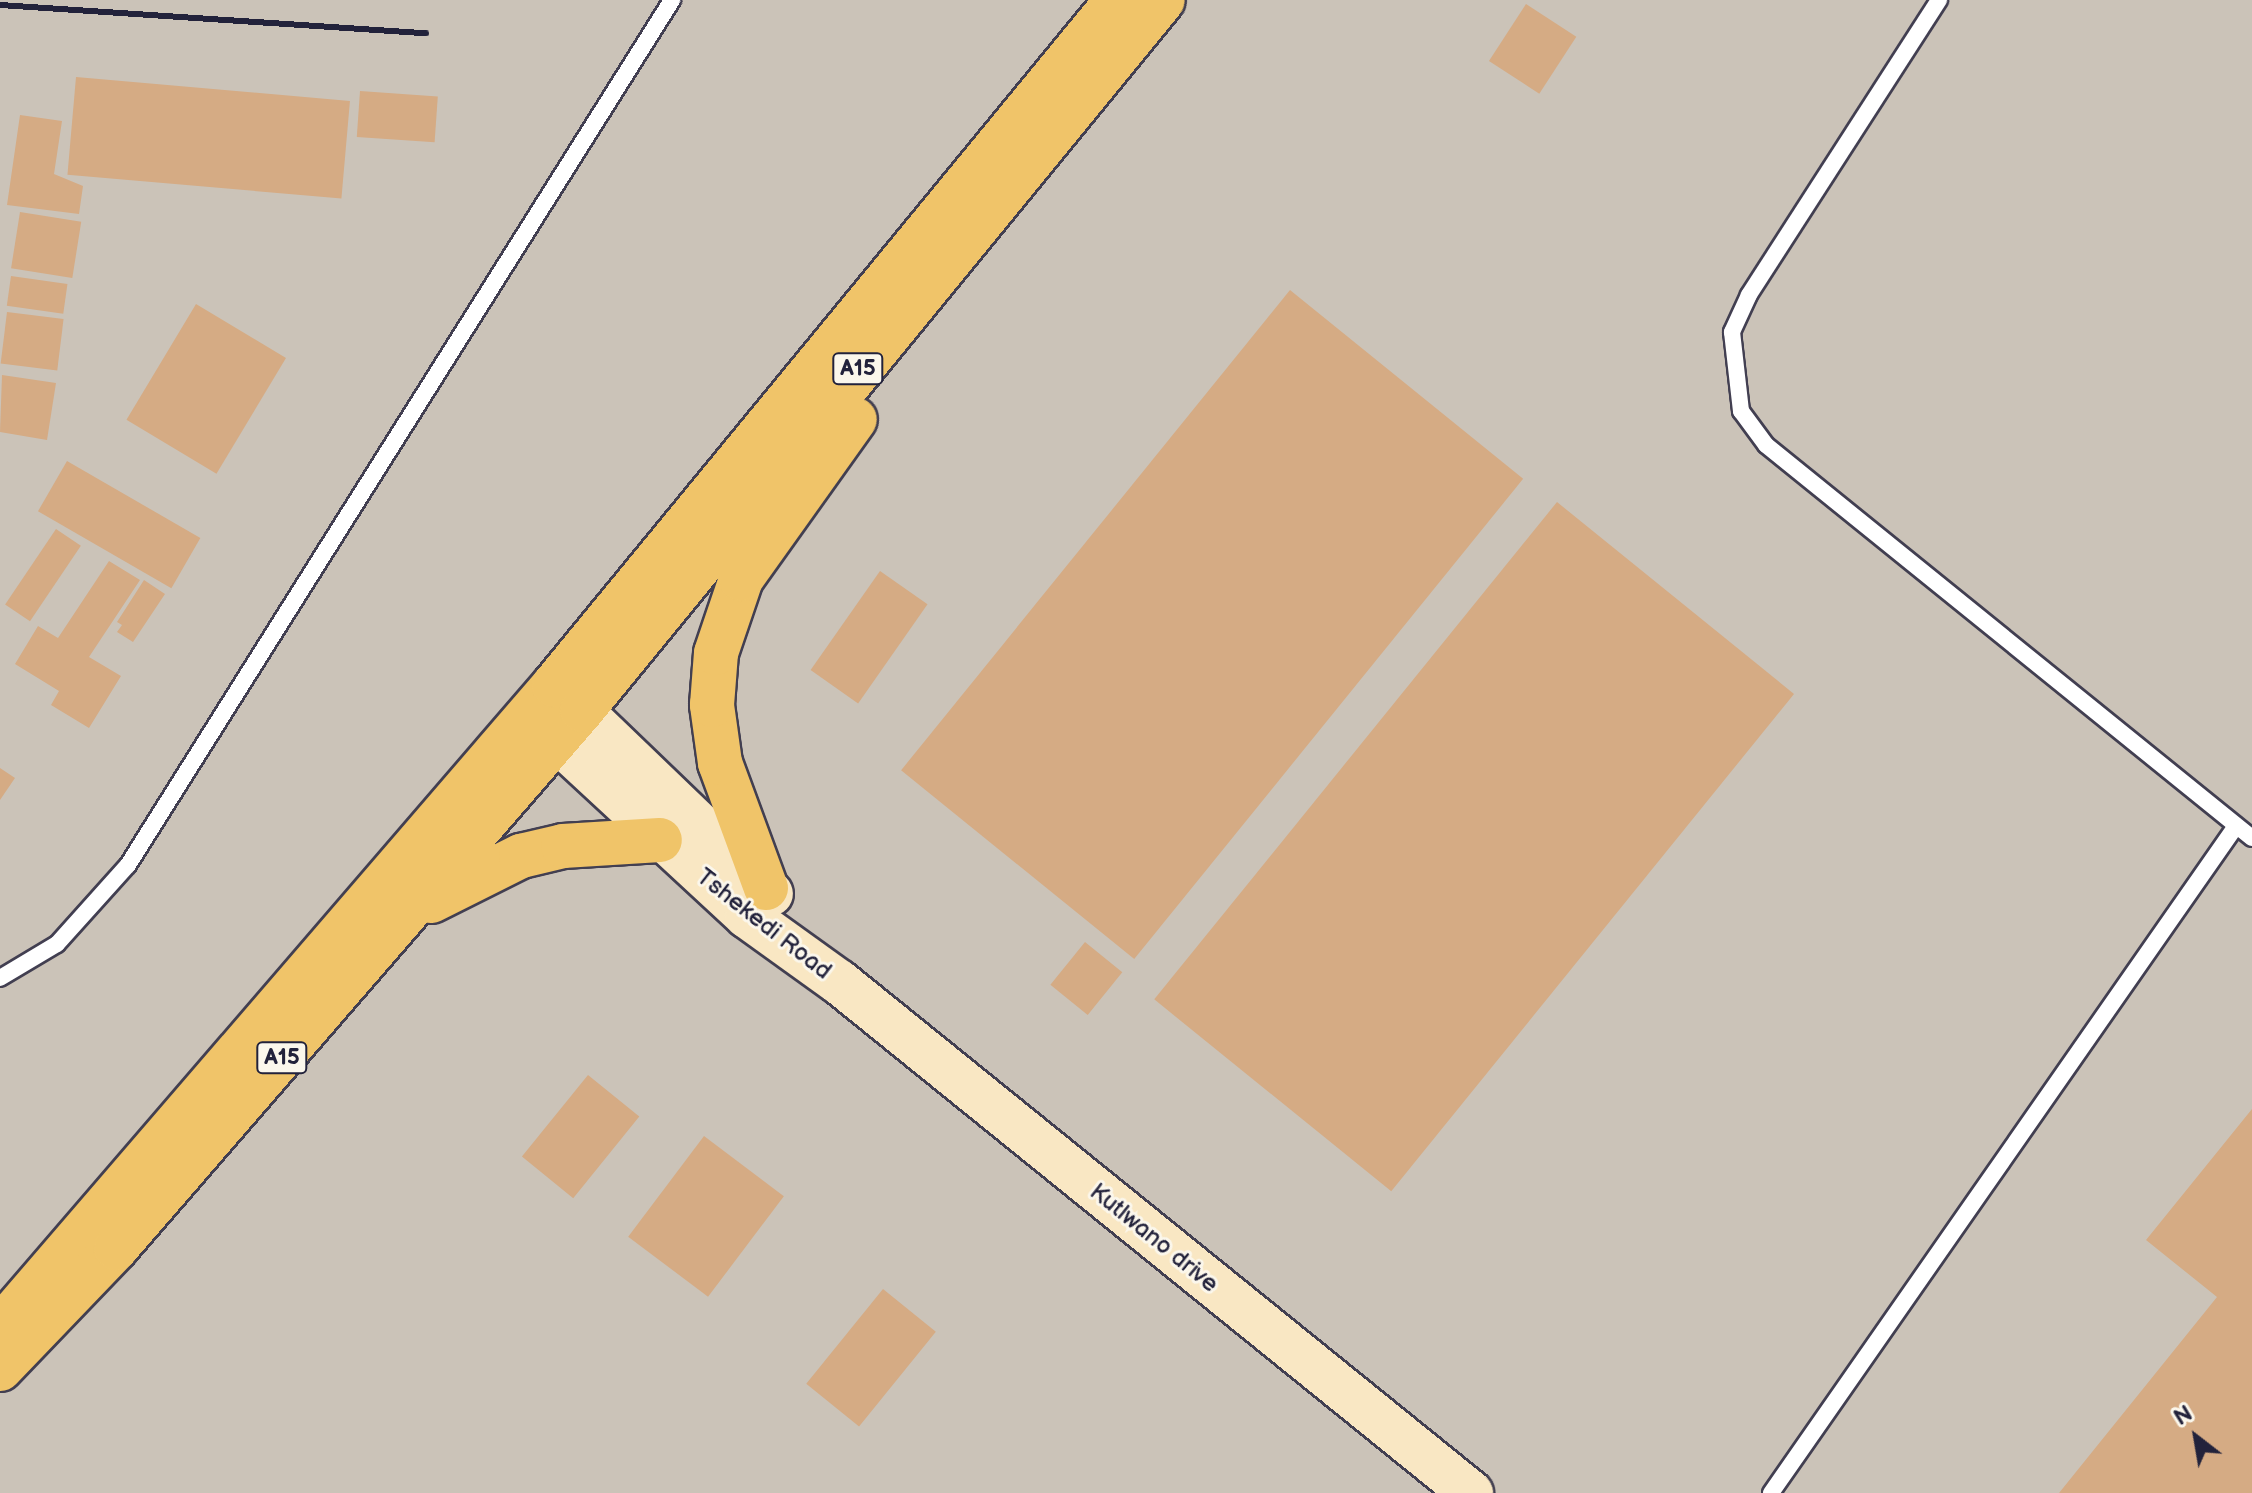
<!DOCTYPE html>
<html>
<head>
<meta charset="utf-8">
<style>
	body { margin:0 }
	#map { position:relative; width:2252px; height:1493px; overflow:hidden; background:#f4e5cc; font-family:"Balsamiq Sans",sans-serif }
	div>[style] { position:absolute }
	[style*='--x'] { left:calc(var(--x)*1px); top:calc(var(--y)*1px); width:calc(var(--w)*1px); rotate:calc(var(--a)*1deg) }
	.industrial>* { inset:0; background:#cbc3b8; transform-origin:0 0 }
	.building>* { inset:0; background:#d5ab84; transform-origin:0 0 }
	.roads { filter:drop-shadow(2px 0 #423f51) drop-shadow(-2px 0 #423f51) drop-shadow(0 2px #423f51) drop-shadow(0 -2px #423f51) }
	.lane>* { height:16px; margin:-8px; padding:0 8px; transform-origin:8px; border-radius:8px; background:#fff }
	.secondary>* { height:44px; margin:-22px; padding:0 22px; transform-origin:22px; border-radius:22px; background:#f9e7c3 }
	.primary>* { height:44px; margin:-22px; padding:0 22px; transform-origin:22px; border-radius:22px; background:#f0c469 }
	.rail>* { height:6px; margin:-3px; padding:0 3px; transform-origin:3px; border-radius:3px; background:#22223b }
	span { translate:-50% -50%; white-space:nowrap; text-align:center; line-height:1.15; -webkit-text-stroke:6px #fbf7ec; paint-order:stroke }
	.shield-label span { padding:2px 6px; background:#fbf7ec; border:2px solid; border-radius:6px; -webkit-text-stroke-width:0 }
	.shield-label { font-size:22px; color:#22223b; font-weight:700 }
	.street-label { font-size:24px; color:#22223b }
	.north { position:absolute; left:2156px; top:1397px; width:80px; height:80px; -webkit-text-stroke:6px #fbf7ec; paint-order:stroke; rotate:329deg; font-size:22px; font-weight:700; line-height:32px; text-align:center; color:#22223b }
	.north::after { content:''; display:block; margin:auto; width:28px; height:36px; background:#22223b; clip-path:polygon(50% 0,100% 100%,50% 72%,0 100%) }
</style>
</head>
<body>
<div id="map">
	<div class="industrial">
		<i style="left:0;top:0;width:2252px;height:1493px"></i>
	</div>
	<div class="building">
		<i style="left:1526px;top:4px;width:60px;height:68px;rotate:33deg"></i>
		<i style="left:76px;top:77px;width:275px;height:98px;rotate:5deg"></i>
		<i style="left:360px;top:91px;width:78px;height:46px;rotate:4deg"></i>
		<i style="clip-path:polygon(20px 115px,62px 121px,54px 174px,83px 186px,79px 214px,7px 205px)"></i>
		<i style="left:20px;top:212px;width:62px;height:57px;rotate:9deg"></i>
		<i style="left:11px;top:276px;width:57px;height:30px;rotate:8deg"></i>
		<i style="left:1290px;top:290px;width:300px;height:618px;rotate:39deg"></i>
		<i style="left:196px;top:304px;width:105px;height:135px;rotate:31deg"></i>
		<i style="left:7px;top:312px;width:57px;height:52px;rotate:7deg"></i>
		<i style="clip-path:polygon(2px 375px,56px 383px,47px 440px,0 432px)"></i>
		<i style="left:67px;top:461px;width:154px;height:58px;rotate:30deg"></i>
		<i style="left:1557px;top:502px;width:305px;height:640px;rotate:39deg"></i>
		<i style="left:56px;top:529px;width:30px;height:91px;rotate:34deg"></i>
		<i style="clip-path:polygon(109px 561px,140px 580px,89px 657px,121px 676px,89px 728px,51px 705px,59px 691px,15px 664px,38px 626px,58px 638px)"></i>
		<i style="left:880px;top:571px;width:58px;height:121px;rotate:35deg"></i>
		<i style="clip-path:polygon(144px 580px,165px 594px,133px 642px,117px 632px,122px 625px,117px 622px)"></i>
		<i style="clip-path:polygon(0 768px,15px 778px,0 800px)"></i>
		<i style="left:1085px;top:942px;width:48px;height:55px;rotate:39deg"></i>
		<i style="left:588px;top:1075px;width:66px;height:105px;rotate:39deg"></i>
		<i style="clip-path:polygon(2252px 1109px,2252px 1493px,2059px 1493px,2217px 1297px,2146px 1240px)"></i>
		<i style="left:704px;top:1136px;width:100px;height:126px;rotate:37deg"></i>
		<i style="left:883px;top:1289px;width:68px;height:122px;rotate:39deg"></i>
	</div>
	<div class="roads">
		<div class="lane">
			<i style="--x:1939;--y:0;--w:351;--a:122.8"></i>
			<i style="--x:1749;--y:295;--w:41;--a:114.7"></i>
			<i style="--x:1732;--y:332;--w:80;--a:83.5"></i>
			<i style="--x:1741;--y:411;--w:42;--a:53.7"></i>
			<i style="--x:1766;--y:445;--w:625;--a:38.96"></i>
			<i style="--x:0;--y:978;--w:66;--a:-30.8"></i>
			<i style="--x:57;--y:944;--w:106;--a:-48.1"></i>
			<i style="--x:128;--y:865;--w:1022;--a:-57.83"></i>
			<i style="--x:1771;--y:1493;--w:813;--a:-55.12"></i>
		</div>
		<div class="secondary">
			<i style="--x:554;--y:685;--w:301;--a:43.9"></i>
			<i style="--x:530;--y:715;--w:296;--a:42.8"></i>
			<i style="--x:747;--y:916;--w:113;--a:35.7"></i>
			<i style="--x:839;--y:982;--w:813;--a:38.96"></i>
		</div>
		<div class="primary">
			<i style="--x:766;--y:888;--w:133;--a:-110.2"></i>
			<i style="--x:720;--y:763;--w:59;--a:-97.9"></i>
			<i style="--x:712;--y:705;--w:52;--a:-85.6"></i>
			<i style="--x:716;--y:653;--w:78;--a:-71.3"></i>
			<i style="--x:741;--y:579;--w:196;--a:-54.5"></i>
			<i style="--x:431;--y:901;--w:101;--a:-26.6"></i>
			<i style="--x:521;--y:856;--w:43;--a:-13.4"></i>
			<i style="--x:563;--y:846;--w:97;--a:-3.5"></i>
			<i style="--x:0;--y:1328;--w:849;--a:-49.25"></i>
			<i style="--x:554;--y:685;--w:887;--a:-50.58"></i>
			<i style="--x:0;--y:1369;--w:168;--a:-46.2"></i>
			<i style="--x:116;--y:1248;--w:712;--a:-49.1"></i>
			<i style="--x:582;--y:710;--w:917;--a:-50.71"></i>
		</div>
	</div>
	<div class="rail">
		<i style="--x:0;--y:5;--w:427;--a:3.8"></i>
	</div>
	<div class="shield-label">
		<span style="left:858px;top:369px">A15</span>
		<span style="left:282px;top:1058px">A15</span>
	</div>
	<div class="street-label">
		<span style="left:764px;top:924px;rotate:38deg">Tshekedi Road</span>
		<span style="left:1154px;top:1238px;rotate:39deg">Kutlwano drive</span>
	</div>
	<div class="north">N</div>
</div>
</body>
</html>
